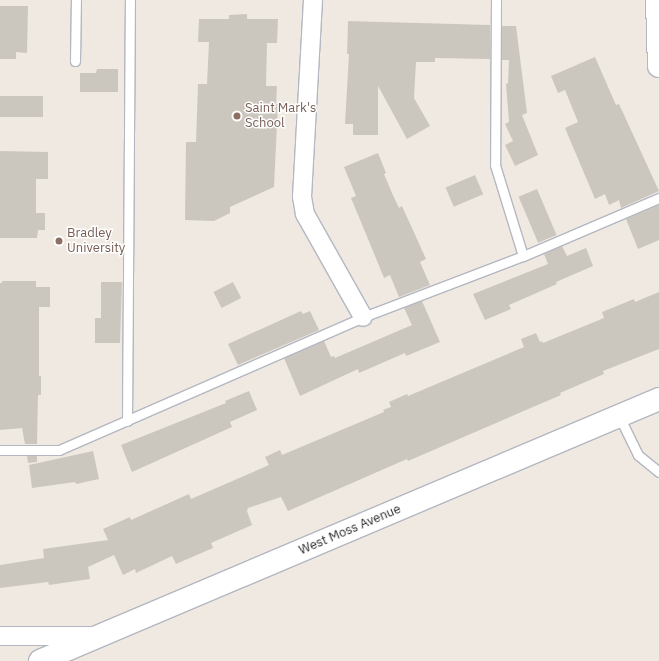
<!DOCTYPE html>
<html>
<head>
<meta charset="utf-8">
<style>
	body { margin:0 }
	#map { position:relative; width:659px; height:661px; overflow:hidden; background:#efe9e1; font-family:"IBM Plex Sans",sans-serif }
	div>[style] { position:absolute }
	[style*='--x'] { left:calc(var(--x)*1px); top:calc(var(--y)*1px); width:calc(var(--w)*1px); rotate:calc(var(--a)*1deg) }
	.building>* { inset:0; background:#cbc7bf; transform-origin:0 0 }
	.roads { filter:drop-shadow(1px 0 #b4b7c1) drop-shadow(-1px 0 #b4b7c1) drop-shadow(0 1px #b4b7c1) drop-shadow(0 -1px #b4b7c1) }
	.lane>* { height:9px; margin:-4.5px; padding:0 4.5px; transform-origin:4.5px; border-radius:4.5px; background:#fff }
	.street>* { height:18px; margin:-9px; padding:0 9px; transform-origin:9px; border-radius:9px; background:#fff }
	.secondary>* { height:22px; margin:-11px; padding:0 11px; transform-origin:11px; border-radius:11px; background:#fff }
	.dots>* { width:11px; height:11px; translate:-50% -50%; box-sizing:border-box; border:2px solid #fff; border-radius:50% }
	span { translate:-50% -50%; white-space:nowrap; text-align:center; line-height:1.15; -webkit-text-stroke:3px #fff; paint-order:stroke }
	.education-label { font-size:13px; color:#785e54 }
	.left { translate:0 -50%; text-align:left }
	.street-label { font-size:13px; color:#2e2e2e }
</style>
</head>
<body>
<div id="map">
	<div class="building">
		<i style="clip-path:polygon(0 6px,28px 6px,27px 53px,16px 52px,16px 59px,0 59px)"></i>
		<i style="clip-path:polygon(247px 14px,247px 19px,278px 19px,277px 43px,267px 43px,266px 86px,277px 86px,276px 104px,278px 104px,274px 187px,230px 207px,230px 213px,214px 221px,185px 220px,186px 142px,196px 142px,198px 84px,207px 84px,209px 42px,198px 42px,199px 19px,229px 19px,229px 15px)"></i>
		<i style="clip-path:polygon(348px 21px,490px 25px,490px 59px,435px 58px,435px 62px,416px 62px,414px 98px,430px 126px,407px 139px,378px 86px,378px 135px,353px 135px,353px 124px,345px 124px,349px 54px,347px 54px)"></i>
		<i style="clip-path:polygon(502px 26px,516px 26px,527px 113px,522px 115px,538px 155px,515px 166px,505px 145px,513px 141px,505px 124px,509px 122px,506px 84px,508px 83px,509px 60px,502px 60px)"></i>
		<i style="clip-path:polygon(595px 57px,616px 105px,619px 104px,659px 191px,621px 208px,619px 200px,609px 205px,605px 194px,595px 199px,565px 128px,578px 122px,565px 90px,558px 93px,551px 76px)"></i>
		<i style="clip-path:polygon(97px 69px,118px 69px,118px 92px,80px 92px,80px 73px,96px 73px)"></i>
		<i style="left:0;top:96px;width:43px;height:21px"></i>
		<i style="clip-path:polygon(0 151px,48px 152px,48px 179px,36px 179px,36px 213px,45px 213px,45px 230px,38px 230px,37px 238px,0 238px)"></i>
		<i style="clip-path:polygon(378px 153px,386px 173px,384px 174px,392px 193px,399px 208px,402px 206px,426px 259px,420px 262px,430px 285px,399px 297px,390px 275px,384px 278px,373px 251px,351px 198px,356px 196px,344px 167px)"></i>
		<i style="left:475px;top:175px;width:21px;height:32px;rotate:67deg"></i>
		<i style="left:537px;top:189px;width:50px;height:20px;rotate:67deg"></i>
		<i style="clip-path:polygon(659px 205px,659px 240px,638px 249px,626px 219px)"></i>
		<i style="clip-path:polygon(562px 246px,567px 256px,586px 248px,593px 266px,556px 282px,557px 284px,509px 305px,511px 309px,485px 320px,473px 294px,548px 264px,544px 254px)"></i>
		<i style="clip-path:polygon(2px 281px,36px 281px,36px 287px,50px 287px,50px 307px,39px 307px,39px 376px,41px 376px,41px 395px,38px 395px,37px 444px,25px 444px,22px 428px,0 430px,0 283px,2px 283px)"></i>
		<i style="clip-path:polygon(101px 282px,122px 282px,120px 343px,95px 343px,95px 318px,101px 318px)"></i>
		<i style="left:233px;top:282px;width:18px;height:22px;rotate:63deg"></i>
		<i style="clip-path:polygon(659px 292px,659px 349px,603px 371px,604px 374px,560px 393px,561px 395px,408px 461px,407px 459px,288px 511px,281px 497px,248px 508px,247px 511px,252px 525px,211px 543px,213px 548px,176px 564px,172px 556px,136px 573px,135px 569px,123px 575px,114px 555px,88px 567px,90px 579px,49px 585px,48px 582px,0 588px,0 565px,44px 558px,43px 549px,108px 540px,103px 529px,130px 517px,131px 520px,189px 494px,191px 499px,269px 465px,265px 457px,280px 450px,282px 455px,384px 412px,383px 410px,391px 407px,389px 402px,407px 394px,408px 396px,524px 347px,521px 339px,536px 333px,540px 342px,542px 341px,543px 343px,604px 318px,602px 312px,634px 299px,635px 302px)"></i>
		<i style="clip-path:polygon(422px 301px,440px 342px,406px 356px,405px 353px,359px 373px,358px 369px,300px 396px,284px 358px,324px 341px,331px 357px,334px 356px,335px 358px,412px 325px,404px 308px)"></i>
		<i style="clip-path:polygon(301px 311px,303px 314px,310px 311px,319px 330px,238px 365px,228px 344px)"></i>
		<i style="clip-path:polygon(249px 391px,257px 410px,230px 422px,232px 427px,132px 472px,121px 445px,226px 403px,225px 401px)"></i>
		<i style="clip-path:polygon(93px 451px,99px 479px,76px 484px,75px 482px,32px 488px,29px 465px)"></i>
		<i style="clip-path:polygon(27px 456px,37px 456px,37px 462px,28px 463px)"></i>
	</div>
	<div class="roads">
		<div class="lane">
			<i style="--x:496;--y:0;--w:165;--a:90.3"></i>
			<i style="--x:495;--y:165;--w:95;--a:72.9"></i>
			<i style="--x:75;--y:61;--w:61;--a:-89.1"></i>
			<i style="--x:619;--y:416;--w:43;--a:64"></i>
			<i style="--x:638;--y:455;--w:27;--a:39"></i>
			<i style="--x:127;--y:421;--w:421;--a:-89.6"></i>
			<i style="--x:0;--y:450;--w:59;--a:0"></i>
			<i style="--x:59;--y:450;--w:332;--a:-23.6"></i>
			<i style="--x:363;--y:317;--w:171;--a:-20.9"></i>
			<i style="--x:523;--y:256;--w:148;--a:-23.1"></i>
		</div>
		<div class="street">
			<i style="--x:313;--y:0;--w:197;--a:93.2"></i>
			<i style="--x:302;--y:197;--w:17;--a:80"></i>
			<i style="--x:305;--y:214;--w:118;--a:60.6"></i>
			<i style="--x:0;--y:636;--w:96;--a:0"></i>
		</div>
		<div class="secondary">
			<i style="--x:657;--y:0;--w:66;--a:88.3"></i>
			<i style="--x:40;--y:661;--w:672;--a:-22.94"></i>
		</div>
	</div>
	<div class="dots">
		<i style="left:237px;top:116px;background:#8d6e63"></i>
		<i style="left:59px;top:241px;background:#8d6e63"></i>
	</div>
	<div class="education-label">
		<span class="left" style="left:245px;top:116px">Saint Mark's<br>School</span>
		<span class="left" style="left:67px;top:241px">Bradley<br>University</span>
	</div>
	<div class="street-label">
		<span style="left:350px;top:530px;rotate:-23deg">West Moss Avenue</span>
	</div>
</div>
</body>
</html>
